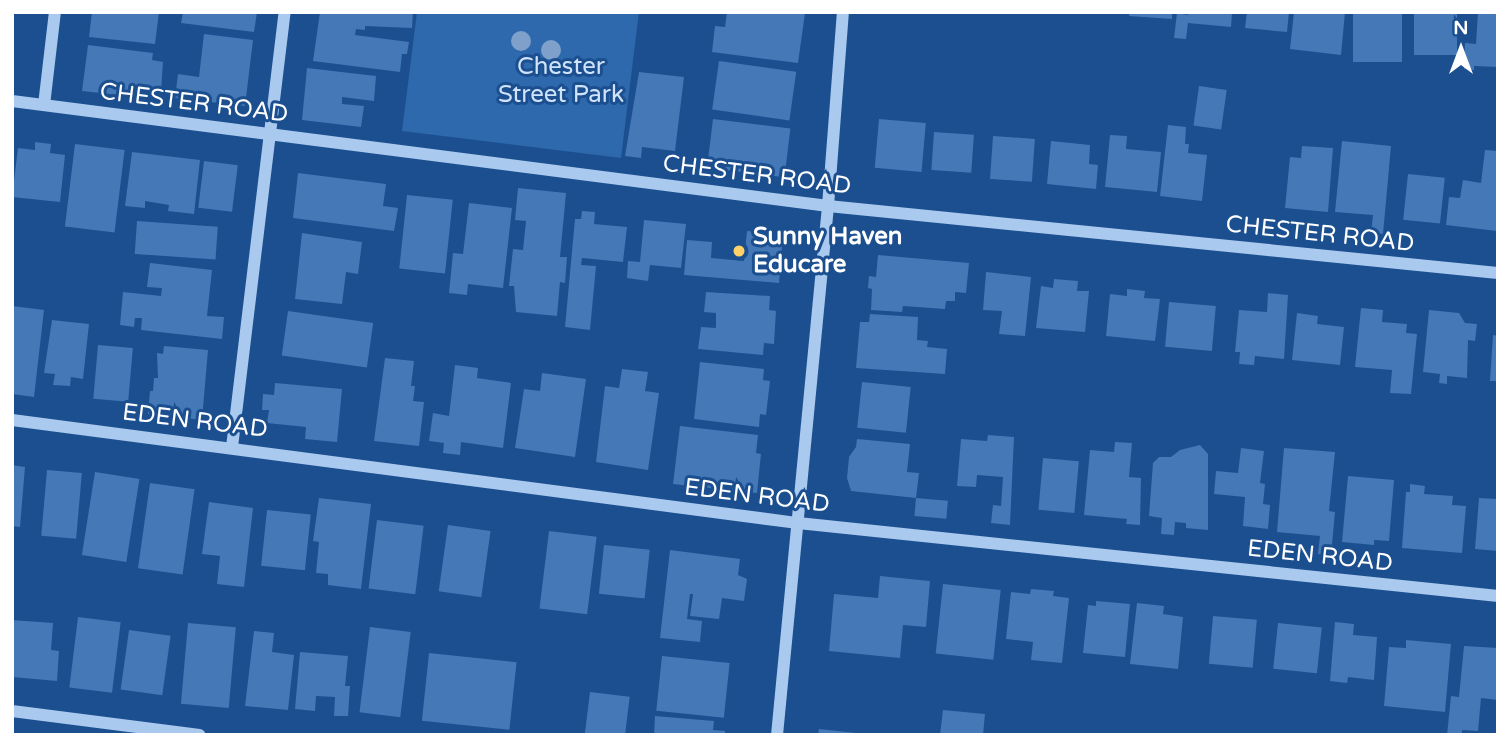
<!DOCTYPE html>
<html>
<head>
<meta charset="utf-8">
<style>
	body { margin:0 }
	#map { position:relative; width:1510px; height:747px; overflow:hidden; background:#1b4f8f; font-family:"Varela Round",sans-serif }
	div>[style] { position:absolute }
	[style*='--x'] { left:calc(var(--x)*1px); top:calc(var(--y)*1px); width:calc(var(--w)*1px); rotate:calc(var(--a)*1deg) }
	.green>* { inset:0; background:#2e69ad }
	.building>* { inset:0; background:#4478b7; transform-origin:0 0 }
	.minor>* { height:12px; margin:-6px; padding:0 6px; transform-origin:6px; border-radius:6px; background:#a9c9ee }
	.trees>* { width:20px; height:20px; margin:-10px; border-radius:50%; background:#7ea0ca }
	.dots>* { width:19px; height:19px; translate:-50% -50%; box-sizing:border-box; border:4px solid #1b4f8f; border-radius:50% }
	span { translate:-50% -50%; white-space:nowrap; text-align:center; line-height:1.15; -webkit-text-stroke:6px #1b4f8f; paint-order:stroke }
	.park-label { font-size:24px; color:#cfe3fa }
	.street-label { font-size:24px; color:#fff }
	.poi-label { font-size:24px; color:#fff; font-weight:700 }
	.left { translate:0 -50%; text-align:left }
	.frame { position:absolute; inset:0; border:14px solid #fff; pointer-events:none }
	.north { position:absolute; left:1426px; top:14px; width:70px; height:70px; -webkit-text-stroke:5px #1b4f8f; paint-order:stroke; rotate:0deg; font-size:19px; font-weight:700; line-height:28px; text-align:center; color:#fff }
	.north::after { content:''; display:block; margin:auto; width:24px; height:32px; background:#fff; clip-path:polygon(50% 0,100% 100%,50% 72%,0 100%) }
</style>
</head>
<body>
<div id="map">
	<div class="green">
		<i style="clip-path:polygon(417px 12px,639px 12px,621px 158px,402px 131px)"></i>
	</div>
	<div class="building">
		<i style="clip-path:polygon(92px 12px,159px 12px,155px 44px,89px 37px)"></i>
		<i style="clip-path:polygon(183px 12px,257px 12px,254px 32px,181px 23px)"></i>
		<i style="clip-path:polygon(320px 12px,413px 12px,412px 28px,365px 26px,365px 30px,356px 29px,355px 35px,409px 42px,407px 54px,402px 54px,400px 72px,313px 61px)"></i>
		<i style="clip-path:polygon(727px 12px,805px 13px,798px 63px,712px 52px,715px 26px,725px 27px)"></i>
		<i style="clip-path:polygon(1130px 12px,1172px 12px,1172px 19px,1129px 16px)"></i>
		<i style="clip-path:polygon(1188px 12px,1232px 12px,1231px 27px,1188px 23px,1186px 39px,1174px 38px,1177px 13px,1188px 15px)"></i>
		<i style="clip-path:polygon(1247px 12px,1289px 12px,1287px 32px,1245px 28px)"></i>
		<i style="clip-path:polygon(1294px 12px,1345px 12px,1341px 55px,1290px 49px)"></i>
		<i style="left:1353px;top:12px;width:49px;height:50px"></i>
		<i style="left:1414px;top:12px;width:43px;height:43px"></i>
		<i style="clip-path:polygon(1478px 12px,1498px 12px,1498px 67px,1474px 66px,1474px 70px,1464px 69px,1465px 43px,1476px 44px)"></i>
		<i style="clip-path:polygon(204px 34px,253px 40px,245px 106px,175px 98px,178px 74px,199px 77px)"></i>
		<i style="clip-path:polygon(88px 45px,153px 53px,152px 60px,163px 62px,161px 91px,148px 91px,147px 98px,82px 91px)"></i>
		<i style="left:719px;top:61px;width:78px;height:49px;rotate:8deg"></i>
		<i style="clip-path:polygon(307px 68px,376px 76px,374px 101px,342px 97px,342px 104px,364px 106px,361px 127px,302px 120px)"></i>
		<i style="clip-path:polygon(639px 72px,684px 77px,675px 151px,642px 147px,641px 158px,625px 156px)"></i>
		<i style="left:1199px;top:86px;width:28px;height:40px;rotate:8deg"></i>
		<i style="left:713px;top:119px;width:78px;height:49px;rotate:7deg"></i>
		<i style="left:879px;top:119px;width:47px;height:49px;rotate:5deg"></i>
		<i style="clip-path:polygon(1168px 125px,1186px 127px,1185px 144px,1189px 144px,1188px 153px,1207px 155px,1202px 201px,1160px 196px)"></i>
		<i style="left:934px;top:132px;width:40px;height:38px;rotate:4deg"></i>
		<i style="clip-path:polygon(1110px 135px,1127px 136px,1126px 149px,1161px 152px,1157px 192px,1105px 187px)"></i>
		<i style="left:993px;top:136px;width:42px;height:43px;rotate:4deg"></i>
		<i style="clip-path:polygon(1051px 141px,1090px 145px,1089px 164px,1098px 165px,1096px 189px,1047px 184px)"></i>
		<i style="clip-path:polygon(1342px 141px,1391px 146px,1383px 234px,1371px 233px,1373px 215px,1335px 212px)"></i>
		<i style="clip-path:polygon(35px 142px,51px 144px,50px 153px,65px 155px,60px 202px,12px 197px,18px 148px,35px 150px)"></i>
		<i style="left:75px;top:144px;width:50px;height:83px;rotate:7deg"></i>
		<i style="clip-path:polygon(1302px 146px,1333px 148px,1328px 212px,1285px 208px,1290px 157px,1301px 158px)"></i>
		<i style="clip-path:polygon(1485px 150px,1498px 151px,1497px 231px,1446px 225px,1449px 197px,1460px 198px,1463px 180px,1481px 183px)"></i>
		<i style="clip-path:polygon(132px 152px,200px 160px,194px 214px,168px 211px,169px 205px,145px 201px,145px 208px,125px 206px)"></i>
		<i style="left:204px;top:161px;width:34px;height:47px;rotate:7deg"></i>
		<i style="clip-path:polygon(298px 173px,386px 184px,383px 206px,398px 208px,394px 231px,293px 218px)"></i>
		<i style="left:1408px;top:174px;width:37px;height:46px;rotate:6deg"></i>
		<i style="clip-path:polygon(518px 188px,566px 193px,560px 257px,567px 257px,565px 283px,560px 282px,557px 316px,516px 312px,514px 286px,509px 286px,513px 249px,523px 250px,526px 221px,515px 220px)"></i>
		<i style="left:407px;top:195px;width:46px;height:74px;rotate:6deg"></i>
		<i style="clip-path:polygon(469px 203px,512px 208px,503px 288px,468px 284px,467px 295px,449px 293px,453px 253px,463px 254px)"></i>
		<i style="clip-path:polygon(582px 211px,595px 212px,594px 224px,627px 227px,623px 262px,582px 258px,581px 265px,596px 266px,590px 330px,565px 327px,575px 219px,581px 219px)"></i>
		<i style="clip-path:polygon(644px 220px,686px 224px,681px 268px,650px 265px,648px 281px,627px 278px,628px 261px,640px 262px)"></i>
		<i style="left:137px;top:221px;width:81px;height:33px;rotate:4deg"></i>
		<i style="clip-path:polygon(747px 231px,783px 234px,779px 283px,684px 275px,687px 240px,712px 242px,711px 258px,744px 261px)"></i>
		<i style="clip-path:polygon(302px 233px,362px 242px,358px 274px,346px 272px,342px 304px,295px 299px)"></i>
		<i style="clip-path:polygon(878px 255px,969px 263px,966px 293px,955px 292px,955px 301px,946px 301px,945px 309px,903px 306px,902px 312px,871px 310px,872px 289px,868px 288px,869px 276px,876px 277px)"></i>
		<i style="clip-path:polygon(150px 263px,212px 270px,207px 316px,224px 317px,222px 339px,141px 330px,142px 318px,135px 318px,134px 327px,120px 325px,123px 292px,161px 296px,162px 288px,147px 287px)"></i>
		<i style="clip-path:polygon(986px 272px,1031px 277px,1025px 336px,999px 334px,1002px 311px,983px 310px)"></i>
		<i style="clip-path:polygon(1054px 279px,1078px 281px,1077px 291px,1089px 291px,1085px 332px,1036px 328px,1041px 286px,1053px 288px)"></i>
		<i style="clip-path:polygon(1127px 289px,1145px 291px,1144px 298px,1160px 299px,1155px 341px,1106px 336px,1110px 294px,1127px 296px)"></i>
		<i style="clip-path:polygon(706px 292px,770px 296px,769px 310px,776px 311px,774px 344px,764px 343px,763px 355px,698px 349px,701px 327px,716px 328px,716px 313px,704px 312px)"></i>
		<i style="clip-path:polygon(1268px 293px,1288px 295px,1284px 359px,1255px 356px,1254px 365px,1239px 364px,1240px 352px,1235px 352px,1239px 310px,1267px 312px)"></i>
		<i style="left:1169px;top:302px;width:47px;height:45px;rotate:5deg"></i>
		<i style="clip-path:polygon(12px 306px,44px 310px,34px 397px,12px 394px)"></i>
		<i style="clip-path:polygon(1361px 308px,1383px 310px,1382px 322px,1407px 324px,1406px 333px,1417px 334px,1411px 394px,1390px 393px,1392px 370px,1355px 367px)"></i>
		<i style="clip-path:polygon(1429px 310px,1459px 313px,1465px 323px,1477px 324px,1475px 341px,1468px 340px,1467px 378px,1447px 376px,1447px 384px,1439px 383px,1440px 374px,1423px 372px)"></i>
		<i style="left:288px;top:311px;width:86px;height:45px;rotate:8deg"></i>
		<i style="clip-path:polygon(1297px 313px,1318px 316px,1317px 324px,1344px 327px,1340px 365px,1292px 360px)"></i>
		<i style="clip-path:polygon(870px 314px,918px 317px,917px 340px,928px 341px,927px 347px,947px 349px,945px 374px,856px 368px,860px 322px,869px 322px)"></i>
		<i style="clip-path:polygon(52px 320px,89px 324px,83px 379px,71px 377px,70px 386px,53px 385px,55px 374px,44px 373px)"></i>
		<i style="clip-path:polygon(1493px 335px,1498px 336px,1498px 381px,1490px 381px)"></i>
		<i style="left:98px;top:345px;width:35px;height:54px;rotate:5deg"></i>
		<i style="clip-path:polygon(164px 346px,208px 350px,202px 420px,148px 414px,150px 391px,153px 391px,154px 378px,158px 378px,157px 353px,163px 354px)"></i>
		<i style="clip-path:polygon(385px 358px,414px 361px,411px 386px,415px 386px,413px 401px,424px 402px,419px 446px,374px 441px)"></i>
		<i style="clip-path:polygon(700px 362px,764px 369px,763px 380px,770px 381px,766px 415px,760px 414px,759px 427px,694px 419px)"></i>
		<i style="clip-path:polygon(455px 365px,478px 368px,477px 378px,511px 383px,503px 448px,461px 442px,460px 455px,443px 453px,444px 443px,429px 441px,433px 413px,449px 416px)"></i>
		<i style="clip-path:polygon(622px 369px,648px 372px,645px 391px,659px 393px,648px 470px,596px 462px,605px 386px,619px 388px)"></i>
		<i style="clip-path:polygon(542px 373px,586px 379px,575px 457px,515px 448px,524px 389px,540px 391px)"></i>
		<i style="left:862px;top:382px;width:49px;height:46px;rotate:6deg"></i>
		<i style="clip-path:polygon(275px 383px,342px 389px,337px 442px,305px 439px,306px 427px,267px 423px,269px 410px,262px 410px,263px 394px,274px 395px)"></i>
		<i style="clip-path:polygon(680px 426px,758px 435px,756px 453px,761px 454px,757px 493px,673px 484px)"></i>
		<i style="clip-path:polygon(988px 435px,1014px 437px,1010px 525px,991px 523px,993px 505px,1001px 506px,1003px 477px,977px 475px,976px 487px,957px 486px,961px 439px,987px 441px)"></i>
		<i style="clip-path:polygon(857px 439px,910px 444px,907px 472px,919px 473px,916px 498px,851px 491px,847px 478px,849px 457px,856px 447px)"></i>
		<i style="clip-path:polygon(1115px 442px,1132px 443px,1129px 477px,1141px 478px,1140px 525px,1126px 524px,1127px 519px,1084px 515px,1090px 450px,1114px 452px)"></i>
		<i style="clip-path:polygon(1200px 445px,1208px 454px,1208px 530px,1186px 528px,1186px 523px,1175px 522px,1174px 535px,1161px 534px,1162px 518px,1149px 516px,1153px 463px,1159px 457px,1171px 457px,1180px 450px)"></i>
		<i style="clip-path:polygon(1241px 448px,1264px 451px,1260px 483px,1265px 484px,1263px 504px,1270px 505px,1268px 529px,1243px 526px,1245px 497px,1214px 494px,1216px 471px,1238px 473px)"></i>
		<i style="clip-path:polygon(1284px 448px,1335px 452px,1329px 511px,1335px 512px,1331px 555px,1318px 554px,1320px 536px,1277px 532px)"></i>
		<i style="left:1043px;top:458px;width:36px;height:52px;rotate:5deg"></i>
		<i style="clip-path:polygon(12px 465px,25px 467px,20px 527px,12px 526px)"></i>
		<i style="left:47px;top:470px;width:35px;height:66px;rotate:5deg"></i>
		<i style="left:95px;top:472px;width:45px;height:84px;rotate:9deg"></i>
		<i style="clip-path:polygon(1348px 476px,1394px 480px,1389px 541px,1374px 540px,1374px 545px,1342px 542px)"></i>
		<i style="left:150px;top:483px;width:45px;height:86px;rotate:8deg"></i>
		<i style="clip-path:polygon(1410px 484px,1425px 486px,1424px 494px,1453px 496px,1452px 505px,1466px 506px,1462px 553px,1402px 548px,1406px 492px,1410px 492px)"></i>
		<i style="clip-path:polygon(319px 498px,371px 504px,361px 589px,328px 585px,328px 574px,316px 573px,319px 542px,313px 541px)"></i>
		<i style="left:916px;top:498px;width:32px;height:18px;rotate:5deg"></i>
		<i style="clip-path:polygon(1479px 498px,1498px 499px,1498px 551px,1475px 549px)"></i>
		<i style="clip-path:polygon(209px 502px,253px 508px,244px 587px,217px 584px,220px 556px,202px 554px)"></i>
		<i style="left:267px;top:510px;width:44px;height:56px;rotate:6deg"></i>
		<i style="left:377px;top:520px;width:47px;height:69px;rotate:7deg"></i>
		<i style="left:448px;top:525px;width:43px;height:67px;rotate:8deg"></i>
		<i style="left:549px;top:531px;width:48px;height:78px;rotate:7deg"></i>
		<i style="left:604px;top:545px;width:46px;height:49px;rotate:6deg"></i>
		<i style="clip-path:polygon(670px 550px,740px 559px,738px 575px,747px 579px,744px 601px,722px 598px,719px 619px,690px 616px,693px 594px,690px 594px,687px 619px,702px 621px,700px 642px,660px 638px)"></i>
		<i style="clip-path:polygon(880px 576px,930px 581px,926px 627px,903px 625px,900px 658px,829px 651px,834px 594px,878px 598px)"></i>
		<i style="left:943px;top:584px;width:58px;height:70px;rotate:6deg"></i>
		<i style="clip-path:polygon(1031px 589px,1054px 591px,1053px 596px,1069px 598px,1062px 663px,1031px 660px,1033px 642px,1006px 639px,1011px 592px,1030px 594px)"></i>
		<i style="clip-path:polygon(1096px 601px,1130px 604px,1125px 657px,1083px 653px,1088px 605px,1096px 606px)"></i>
		<i style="clip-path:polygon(1137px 603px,1164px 606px,1163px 614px,1183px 617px,1178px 669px,1130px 664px)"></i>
		<i style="left:1213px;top:616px;width:44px;height:48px;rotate:5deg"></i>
		<i style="left:78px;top:617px;width:43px;height:71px;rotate:7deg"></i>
		<i style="clip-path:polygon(12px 620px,53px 623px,51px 650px,59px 651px,57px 681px,12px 677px)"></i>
		<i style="clip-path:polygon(1335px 622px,1354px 624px,1353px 635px,1377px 637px,1374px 680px,1348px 677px,1347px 683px,1330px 681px)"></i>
		<i style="left:188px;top:623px;width:48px;height:81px;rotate:5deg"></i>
		<i style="left:1278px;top:623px;width:44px;height:46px;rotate:6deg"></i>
		<i style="left:370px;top:627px;width:41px;height:86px;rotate:7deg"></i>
		<i style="left:129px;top:630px;width:42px;height:60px;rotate:8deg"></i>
		<i style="clip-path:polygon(254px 631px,274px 633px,272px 652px,294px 655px,288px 710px,245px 706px)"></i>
		<i style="clip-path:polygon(1406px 640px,1451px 644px,1445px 712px,1384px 706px,1389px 647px,1406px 648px)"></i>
		<i style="clip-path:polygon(1464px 646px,1498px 648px,1498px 700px,1481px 698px,1478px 731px,1462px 730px,1462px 735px,1447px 735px,1451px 696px,1459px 697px)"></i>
		<i style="clip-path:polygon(300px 652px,348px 656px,345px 686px,350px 686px,348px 716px,334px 716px,335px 697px,316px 696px,315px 711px,295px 709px)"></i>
		<i style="left:429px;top:653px;width:88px;height:68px;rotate:6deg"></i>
		<i style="left:662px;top:656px;width:68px;height:55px;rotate:6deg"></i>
		<i style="left:590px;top:692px;width:40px;height:43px;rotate:7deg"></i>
		<i style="clip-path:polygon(943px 710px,985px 714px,983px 735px,940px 735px)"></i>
		<i style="clip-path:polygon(655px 716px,714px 721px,713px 730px,725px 731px,725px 735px,654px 735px)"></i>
		<i style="clip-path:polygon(819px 729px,856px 733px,856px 735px,818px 735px)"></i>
	</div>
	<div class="minor">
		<i style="--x:12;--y:101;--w:823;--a:7.33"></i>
		<i style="--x:828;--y:206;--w:673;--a:5.71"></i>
		<i style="--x:44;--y:105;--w:94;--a:-83.3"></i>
		<i style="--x:12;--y:420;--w:793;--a:7.47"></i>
		<i style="--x:798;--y:523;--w:704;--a:5.95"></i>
		<i style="--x:232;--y:447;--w:438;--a:-83.1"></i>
		<i style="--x:12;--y:711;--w:189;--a:7.3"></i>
		<i style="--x:777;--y:735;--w:531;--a:-84.49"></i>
		<i style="--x:828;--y:206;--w:195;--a:-85.6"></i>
	</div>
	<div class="trees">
		<i style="left:521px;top:41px"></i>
		<i style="left:551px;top:50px"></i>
	</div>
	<div class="dots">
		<i style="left:739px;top:251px;background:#ffd166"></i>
	</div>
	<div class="park-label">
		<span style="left:561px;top:81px">Chester<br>Street Park</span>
	</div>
	<div class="street-label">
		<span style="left:194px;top:103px;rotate:7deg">CHESTER ROAD</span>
		<span style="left:757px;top:175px;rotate:7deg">CHESTER ROAD</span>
		<span style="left:1320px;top:234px;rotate:6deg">CHESTER ROAD</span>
		<span style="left:195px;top:421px;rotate:7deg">EDEN ROAD</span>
		<span style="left:757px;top:496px;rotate:7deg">EDEN ROAD</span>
		<span style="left:1320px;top:556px;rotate:6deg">EDEN ROAD</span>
	</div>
	<div class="poi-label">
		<span class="left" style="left:753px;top:251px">Sunny Haven<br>Educare</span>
	</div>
	<div class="frame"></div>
	<div class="north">N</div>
</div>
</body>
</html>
